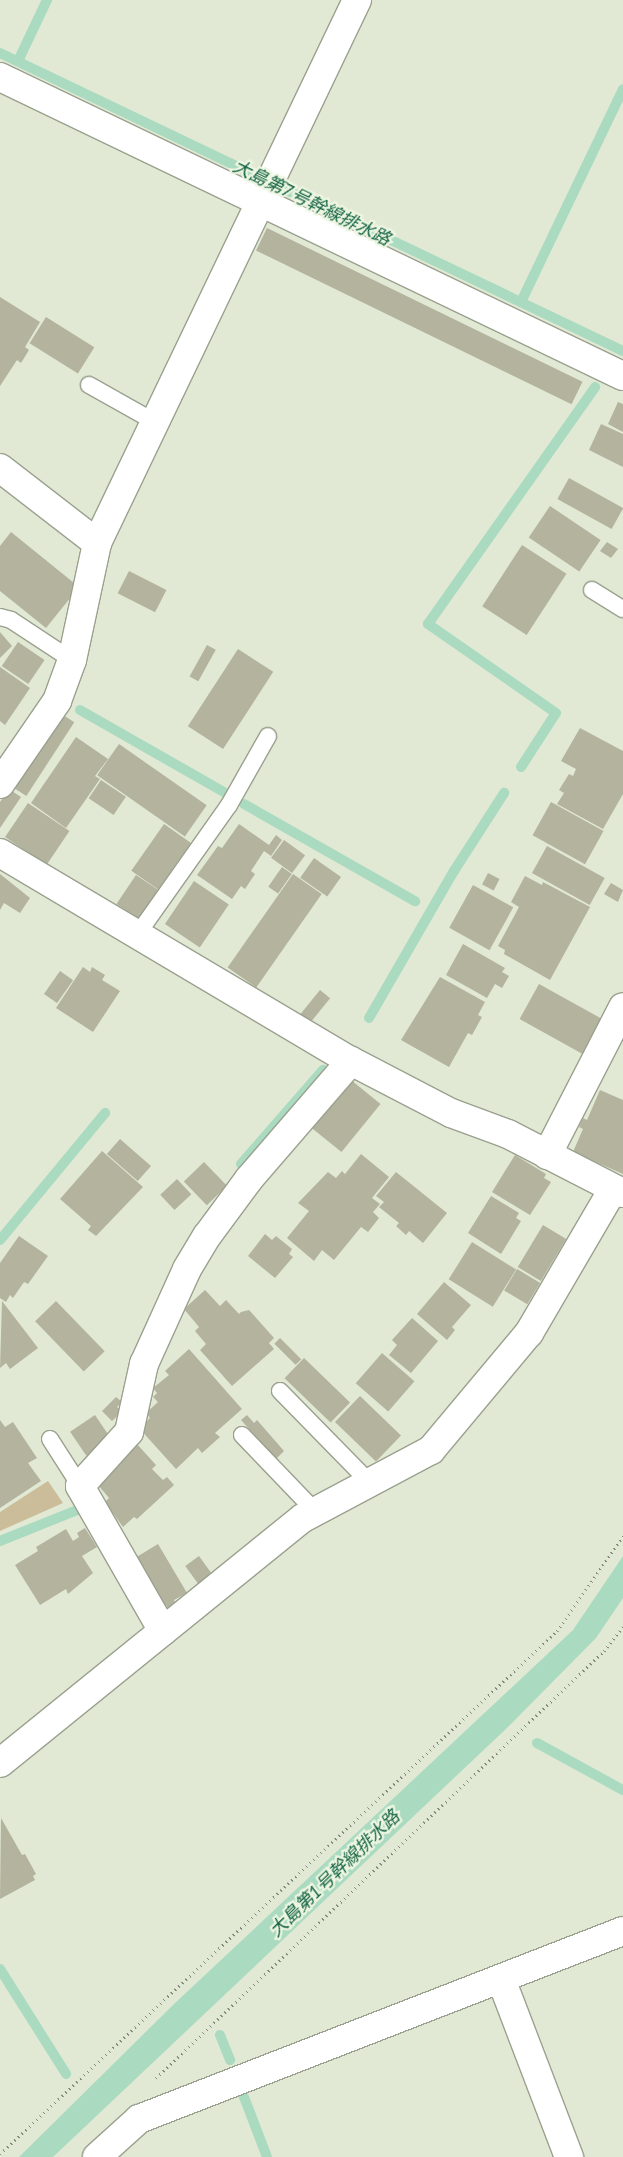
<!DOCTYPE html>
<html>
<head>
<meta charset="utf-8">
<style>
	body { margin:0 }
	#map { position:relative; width:623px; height:2157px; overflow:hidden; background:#e1e9d5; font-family:Lato,"Noto Sans JP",sans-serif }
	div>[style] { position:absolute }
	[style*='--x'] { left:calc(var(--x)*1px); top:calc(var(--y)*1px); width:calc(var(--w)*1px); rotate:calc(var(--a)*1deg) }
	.green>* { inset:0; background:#ccbd9a }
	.water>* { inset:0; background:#aadac0 }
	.stream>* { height:10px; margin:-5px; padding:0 5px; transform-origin:5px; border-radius:5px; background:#aadac0 }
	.building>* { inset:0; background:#b3b39e; transform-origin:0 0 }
	.path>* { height:3px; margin-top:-1.5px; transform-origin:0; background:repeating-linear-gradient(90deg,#83897c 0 1px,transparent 0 5px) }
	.roads { filter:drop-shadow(1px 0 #9aa18e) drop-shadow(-1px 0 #9aa18e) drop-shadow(0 1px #9aa18e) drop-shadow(0 -1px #9aa18e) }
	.lane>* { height:16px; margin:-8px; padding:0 8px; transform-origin:8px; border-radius:8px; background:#fff }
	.street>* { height:28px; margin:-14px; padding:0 14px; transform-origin:14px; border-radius:14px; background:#fff }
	span { translate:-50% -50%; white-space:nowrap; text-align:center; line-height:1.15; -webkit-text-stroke:4.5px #eef6e2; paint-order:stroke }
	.water-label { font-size:18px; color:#156545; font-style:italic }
</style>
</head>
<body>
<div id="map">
	<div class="green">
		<i style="clip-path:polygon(48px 1481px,63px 1503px,0 1531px,0 1512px)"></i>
	</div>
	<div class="water">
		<i style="clip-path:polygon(623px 1556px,623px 1598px,596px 1638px,508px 1727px,53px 2157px,19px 2157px,174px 2004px,573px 1630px)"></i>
	</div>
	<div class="stream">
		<i style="--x:0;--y:53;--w:691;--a:25.56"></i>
		<i style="--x:18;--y:61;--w:68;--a:-64.6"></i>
		<i style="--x:521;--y:302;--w:236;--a:-64.4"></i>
		<i style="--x:80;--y:710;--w:166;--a:29.7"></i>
		<i style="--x:521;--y:767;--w:64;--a:-57.1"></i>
		<i style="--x:556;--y:713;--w:156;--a:-145.2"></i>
		<i style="--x:428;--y:624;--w:290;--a:-54.8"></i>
		<i style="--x:244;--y:804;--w:197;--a:29.6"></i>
		<i style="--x:369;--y:1018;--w:170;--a:-60"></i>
		<i style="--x:454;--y:871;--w:93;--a:-57.3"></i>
		<i style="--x:241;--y:1164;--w:125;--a:-48.9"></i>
		<i style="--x:0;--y:1240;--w:165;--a:-50.4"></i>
		<i style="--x:0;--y:1541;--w:83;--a:-21.9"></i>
		<i style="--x:537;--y:1743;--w:98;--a:28.7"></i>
		<i style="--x:0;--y:1969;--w:124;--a:57.8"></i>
		<i style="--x:220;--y:2035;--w:27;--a:68"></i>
		<i style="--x:244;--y:2097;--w:64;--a:69"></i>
	</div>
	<div class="building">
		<i style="left:267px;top:228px;width:351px;height:25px;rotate:26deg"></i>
		<i style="clip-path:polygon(0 297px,40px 322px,25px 347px,29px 350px,21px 363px,17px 360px,0 386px)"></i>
		<i style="left:46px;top:317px;width:57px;height:31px;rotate:32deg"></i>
		<i style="clip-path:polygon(618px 402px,623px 404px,623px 432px,608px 424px)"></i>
		<i style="clip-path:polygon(601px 424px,623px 434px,623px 467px,589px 450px)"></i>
		<i style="left:569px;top:478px;width:62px;height:24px;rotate:29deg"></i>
		<i style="left:550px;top:506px;width:61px;height:38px;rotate:34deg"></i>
		<i style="clip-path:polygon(11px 532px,79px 587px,46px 628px,0 591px,0 546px)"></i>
		<i style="clip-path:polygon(607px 542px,618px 549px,611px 558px,600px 551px)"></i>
		<i style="left:522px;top:545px;width:53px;height:73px;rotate:33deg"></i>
		<i style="left:129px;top:571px;width:42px;height:25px;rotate:27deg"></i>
		<i style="clip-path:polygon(0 632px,12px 646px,0 658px)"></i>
		<i style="left:18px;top:642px;width:32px;height:29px;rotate:34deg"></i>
		<i style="left:207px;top:645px;width:10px;height:36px;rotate:29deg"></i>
		<i style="left:238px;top:649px;width:42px;height:92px;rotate:33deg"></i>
		<i style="clip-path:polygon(0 667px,30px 688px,5px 725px,0 721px)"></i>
		<i style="left:60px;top:713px;width:17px;height:88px;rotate:33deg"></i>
		<i style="clip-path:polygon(580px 728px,623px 751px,623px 794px,603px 829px,557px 804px,564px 793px,559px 790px,569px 774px,573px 776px,576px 769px,561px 761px)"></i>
		<i style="clip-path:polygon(76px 737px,108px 759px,95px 776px,100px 779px,66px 828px,31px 803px)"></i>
		<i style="left:119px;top:744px;width:107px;height:38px;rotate:35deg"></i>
		<i style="left:101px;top:780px;width:30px;height:22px;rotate:34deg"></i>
		<i style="clip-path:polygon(9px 789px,21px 797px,0 828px,0 802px)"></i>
		<i style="left:551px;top:802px;width:60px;height:38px;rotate:29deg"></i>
		<i style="left:28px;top:803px;width:50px;height:41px;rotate:34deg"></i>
		<i style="left:164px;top:824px;width:33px;height:57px;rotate:35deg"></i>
		<i style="clip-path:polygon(239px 824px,269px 845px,276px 835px,282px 840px,271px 856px,264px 851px,251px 871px,255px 874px,245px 889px,241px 886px,232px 899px,197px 875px,218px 846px,222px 848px)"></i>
		<i style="left:284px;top:840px;width:26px;height:22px;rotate:36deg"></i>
		<i style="left:547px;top:846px;width:66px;height:31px;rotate:29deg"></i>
		<i style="left:314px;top:858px;width:33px;height:24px;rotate:35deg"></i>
		<i style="left:282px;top:867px;width:12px;height:24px;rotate:35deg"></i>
		<i style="left:488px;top:873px;width:13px;height:13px;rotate:27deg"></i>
		<i style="clip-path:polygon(0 874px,30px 898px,20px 913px,4px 903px,0 910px)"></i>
		<i style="left:293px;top:874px;width:35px;height:114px;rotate:35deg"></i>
		<i style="left:136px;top:875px;width:27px;height:35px;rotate:34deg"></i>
		<i style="clip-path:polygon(525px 876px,542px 885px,543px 882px,590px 907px,550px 980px,504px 954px,505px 950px,498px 946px,519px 907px,511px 902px)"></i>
		<i style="left:194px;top:881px;width:42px;height:52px;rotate:34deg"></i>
		<i style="clip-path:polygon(611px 883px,623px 890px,618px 902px,604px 894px)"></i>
		<i style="left:473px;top:885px;width:46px;height:49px;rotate:29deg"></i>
		<i style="clip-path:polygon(463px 944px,505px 968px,502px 972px,509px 976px,502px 988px,495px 984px,487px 998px,446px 975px)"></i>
		<i style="clip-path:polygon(83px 967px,90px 972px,92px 967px,105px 975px,102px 980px,120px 991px,93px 1032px,56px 1008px)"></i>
		<i style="left:60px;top:971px;width:16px;height:28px;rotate:35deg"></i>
		<i style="clip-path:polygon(440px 977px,485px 1002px,478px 1015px,482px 1017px,472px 1035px,468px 1033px,449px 1067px,401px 1040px)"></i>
		<i style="left:539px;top:984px;width:73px;height:40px;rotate:29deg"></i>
		<i style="left:320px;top:990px;width:13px;height:32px;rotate:39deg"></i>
		<i style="left:351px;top:1080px;width:38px;height:62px;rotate:39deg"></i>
		<i style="clip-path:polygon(600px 1090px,623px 1100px,623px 1174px,573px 1152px,583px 1129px,579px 1127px,583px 1118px,587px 1120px)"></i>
		<i style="left:120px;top:1139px;width:41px;height:20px;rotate:41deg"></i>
		<i style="clip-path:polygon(102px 1151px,143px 1187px,96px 1236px,88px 1230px,91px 1226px,60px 1199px)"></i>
		<i style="clip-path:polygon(361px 1154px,389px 1177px,372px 1198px,380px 1204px,373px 1212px,379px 1218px,368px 1232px,361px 1227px,334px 1260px,322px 1250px,314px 1261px,287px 1238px,309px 1211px,298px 1203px,328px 1172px,336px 1178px,342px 1171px,345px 1174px)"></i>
		<i style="clip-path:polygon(515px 1155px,546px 1174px,544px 1178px,551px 1182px,530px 1215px,492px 1192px)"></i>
		<i style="left:204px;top:1162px;width:33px;height:28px;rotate:46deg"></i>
		<i style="clip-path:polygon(396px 1172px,447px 1213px,423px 1243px,409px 1231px,406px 1235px,396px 1226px,399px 1223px,379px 1207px,384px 1202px,376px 1196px)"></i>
		<i style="left:177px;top:1179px;width:21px;height:23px;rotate:47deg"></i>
		<i style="clip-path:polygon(491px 1196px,519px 1213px,516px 1218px,521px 1221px,501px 1254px,468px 1233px)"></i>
		<i style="left:543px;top:1225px;width:27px;height:49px;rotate:31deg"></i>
		<i style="clip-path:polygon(265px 1234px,272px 1240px,276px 1236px,292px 1249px,289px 1254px,293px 1257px,275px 1278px,248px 1256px)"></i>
		<i style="clip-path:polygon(19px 1236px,48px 1256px,28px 1284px,24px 1282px,13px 1298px,10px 1295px,6px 1302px,0 1298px,0 1263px)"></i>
		<i style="left:472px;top:1242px;width:52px;height:44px;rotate:32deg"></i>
		<i style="left:517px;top:1269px;width:27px;height:25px;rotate:31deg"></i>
		<i style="clip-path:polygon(444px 1282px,471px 1305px,452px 1327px,455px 1330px,447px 1340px,417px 1314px)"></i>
		<i style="clip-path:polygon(205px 1290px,220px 1306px,226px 1300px,239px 1314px,209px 1341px,241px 1312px,249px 1310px,274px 1338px,269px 1343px,274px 1349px,232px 1386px,200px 1350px,206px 1344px,195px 1331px,199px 1327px,184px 1309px)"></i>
		<i style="clip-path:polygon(2px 1301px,38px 1348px,10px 1369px,6px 1363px,0 1368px)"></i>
		<i style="left:56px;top:1301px;width:70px;height:29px;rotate:46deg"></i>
		<i style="clip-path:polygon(412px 1318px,438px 1341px,411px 1373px,389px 1355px,397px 1345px,392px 1340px)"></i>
		<i style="left:280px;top:1338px;width:30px;height:8px;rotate:45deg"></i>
		<i style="clip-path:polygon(189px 1349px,242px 1409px,215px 1433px,220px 1437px,202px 1453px,198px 1448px,176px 1469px,139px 1428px,150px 1418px,146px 1413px,158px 1402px,153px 1397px,157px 1393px,153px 1388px,169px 1375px,165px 1371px)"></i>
		<i style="left:382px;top:1353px;width:43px;height:40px;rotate:41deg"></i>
		<i style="left:304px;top:1358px;width:64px;height:28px;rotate:44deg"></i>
		<i style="left:360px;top:1396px;width:57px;height:36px;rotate:44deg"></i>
		<i style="clip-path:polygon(116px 1397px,122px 1402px,117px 1407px,123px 1411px,112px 1421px,102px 1411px)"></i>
		<i style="left:95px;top:1415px;width:29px;height:30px;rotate:56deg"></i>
		<i style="clip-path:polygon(247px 1415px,254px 1423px,257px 1420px,284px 1451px,276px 1459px,241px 1420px)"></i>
		<i style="clip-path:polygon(0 1420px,5px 1427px,13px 1422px,37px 1458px,28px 1463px,41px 1481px,0 1508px)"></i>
		<i style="clip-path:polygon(136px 1443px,156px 1465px,152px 1469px,163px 1480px,167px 1477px,174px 1485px,137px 1519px,134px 1517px,123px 1527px,105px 1502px,109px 1498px,98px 1485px,108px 1476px,104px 1472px)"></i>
		<i style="clip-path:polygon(85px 1528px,97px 1547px,82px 1556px,93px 1573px,68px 1594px,66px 1589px,40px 1605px,15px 1565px,38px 1551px,36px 1547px,66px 1529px,73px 1541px,79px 1537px,77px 1533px)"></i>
		<i style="clip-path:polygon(158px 1544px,187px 1593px,174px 1600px,176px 1605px,168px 1609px,166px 1605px,163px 1606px,135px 1558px)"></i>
		<i style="left:199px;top:1556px;width:24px;height:17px;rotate:54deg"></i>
		<i style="clip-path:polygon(1px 1818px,22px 1855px,25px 1854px,36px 1874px,33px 1876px,35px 1880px,0 1899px)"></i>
	</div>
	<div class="path">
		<i style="--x:156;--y:2078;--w:619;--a:-43.63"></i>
		<i style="--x:604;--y:1651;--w:31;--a:-52"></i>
		<i style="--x:0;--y:2154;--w:764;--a:-43.2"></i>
		<i style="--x:557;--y:1631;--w:116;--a:-55.2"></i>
	</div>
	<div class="roads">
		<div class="lane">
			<i style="--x:89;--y:385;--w:76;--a:29.3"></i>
			<i style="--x:592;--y:590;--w:36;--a:32"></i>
			<i style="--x:0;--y:617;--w:11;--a:15"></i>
			<i style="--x:11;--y:620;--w:73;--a:33.3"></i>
			<i style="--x:137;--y:935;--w:159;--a:-54.7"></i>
			<i style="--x:229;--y:805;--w:79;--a:-60.5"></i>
			<i style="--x:280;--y:1391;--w:129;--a:45.6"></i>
			<i style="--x:242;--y:1435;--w:105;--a:46.2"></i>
			<i style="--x:50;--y:1439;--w:56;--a:57.4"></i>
		</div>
		<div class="street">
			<i style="--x:0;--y:77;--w:691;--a:25.64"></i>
			<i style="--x:0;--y:468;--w:123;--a:37.7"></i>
			<i style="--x:0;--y:784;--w:101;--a:-55.5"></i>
			<i style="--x:57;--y:701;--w:44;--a:-69.9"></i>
			<i style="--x:72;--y:660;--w:120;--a:-77.9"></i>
			<i style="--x:97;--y:543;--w:602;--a:-64.41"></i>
			<i style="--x:0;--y:853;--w:408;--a:30.7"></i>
			<i style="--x:351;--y:1061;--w:113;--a:27.5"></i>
			<i style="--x:451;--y:1113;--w:61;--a:20.2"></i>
			<i style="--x:508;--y:1134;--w:129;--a:27.2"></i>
			<i style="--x:547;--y:1155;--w:166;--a:-62.8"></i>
			<i style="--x:163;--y:1631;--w:167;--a:-119.8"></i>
			<i style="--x:80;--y:1486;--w:73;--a:-47.8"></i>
			<i style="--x:129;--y:1432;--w:70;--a:-77.6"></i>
			<i style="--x:144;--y:1364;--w:104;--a:-65.6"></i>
			<i style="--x:187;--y:1269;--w:39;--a:-59"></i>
			<i style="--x:207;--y:1236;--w:71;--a:-53.6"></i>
			<i style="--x:249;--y:1179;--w:156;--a:-49.2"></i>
			<i style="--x:0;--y:1763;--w:390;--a:-39"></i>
			<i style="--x:303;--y:1518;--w:145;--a:-28"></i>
			<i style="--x:431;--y:1450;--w:153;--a:-50.1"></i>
			<i style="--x:529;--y:1333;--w:167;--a:-59.7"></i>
			<i style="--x:501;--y:1979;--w:191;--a:69.1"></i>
			<i style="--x:97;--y:2157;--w:57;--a:-42.1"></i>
			<i style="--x:139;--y:2119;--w:519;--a:-21.23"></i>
		</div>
	</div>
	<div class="water-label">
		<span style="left:312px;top:202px;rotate:26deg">大島第7号幹線排水路</span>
		<span style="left:334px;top:1873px;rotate:-44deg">大島第1号幹線排水路</span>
	</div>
</div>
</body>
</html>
